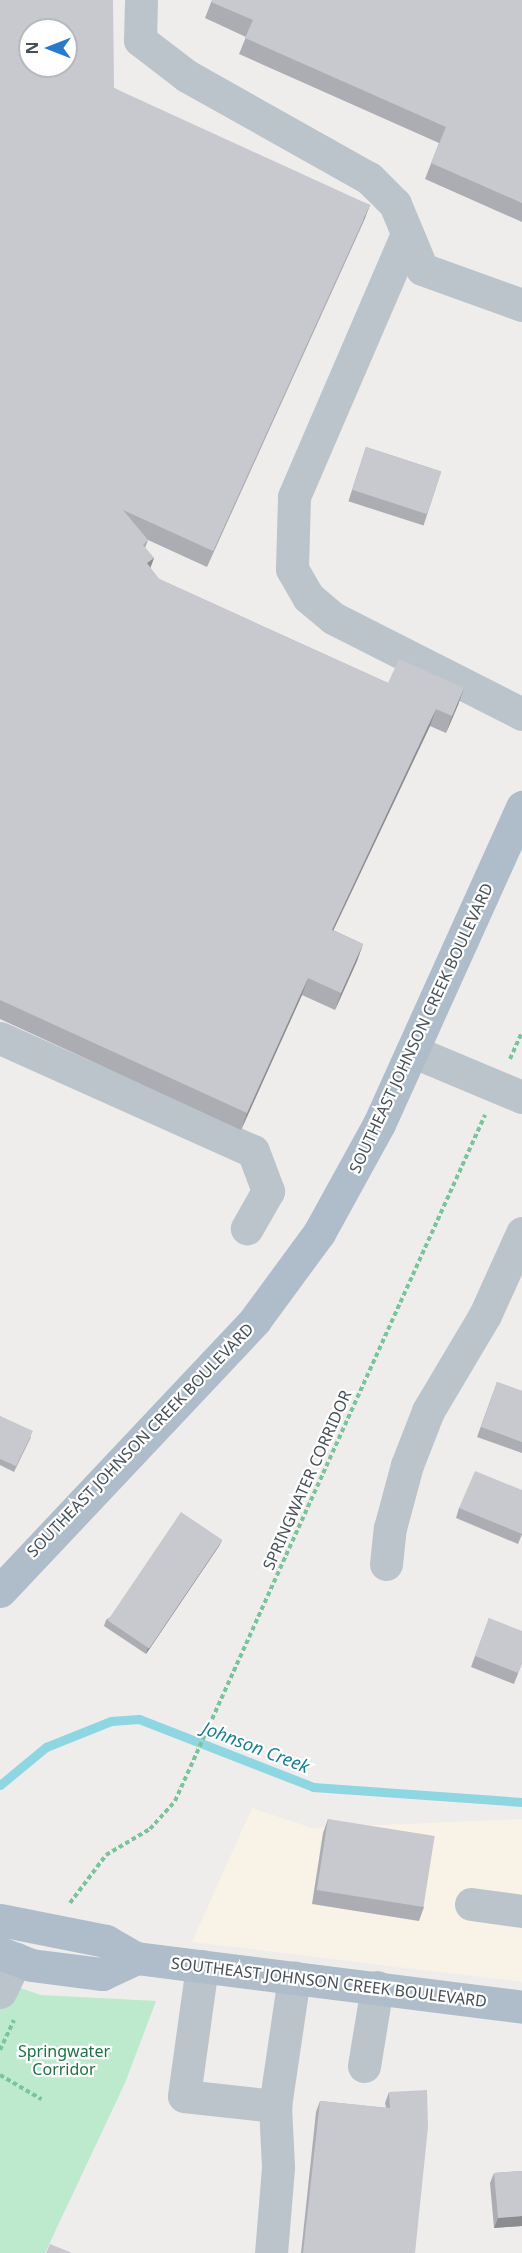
<!DOCTYPE html>
<html>
<head>
<meta charset="utf-8">
<style>
	body { margin:0 }
	#map { position:relative; width:522px; height:2253px; overflow:hidden; background:#efecec; font-family:"Noto Sans",sans-serif }
	div>[style] { position:absolute }
	[style*='--x'] { left:calc(var(--x)*1px); top:calc(var(--y)*1px); width:calc(var(--w)*1px); rotate:calc(var(--a)*1deg) }
	.commercial>* { inset:0; background:#f9f2e6 }
	.green>* { inset:0; background:#bde9cc }
	.stream>* { height:9px; margin:-4.5px; padding:0 4.5px; transform-origin:4.5px; border-radius:4.5px; background:#8ed6e2 }
	.path>* { height:4px; margin-top:-2px; transform-origin:0; background:repeating-linear-gradient(90deg,#79c49b 0 4.5px,transparent 0 7.5px) }
	.minor>* { height:33px; margin:-16.5px; padding:0 16.5px; transform-origin:16.5px; border-radius:16.5px; background:#bbc4ca }
	.major>* { height:33px; margin:-16.5px; padding:0 16.5px; transform-origin:16.5px; border-radius:16.5px; background:#aebdc9 }
	.wall>* { inset:0; background:#abadb2; transform-origin:0 0 }
	.shaded-wall>* { inset:0; background:#8b8d91; transform-origin:0 0 }
	.building>* { inset:0; background:#c7c9cf; transform-origin:0 0 }
	span { translate:-50% -50%; white-space:nowrap; text-align:center; line-height:1.15; -webkit-text-stroke:4.5px #fff; paint-order:stroke }
	.street-label { font-size:16px; color:#465057 }
	.park-label { font-size:16px; color:#1f7143 }
	.water-label { font-size:18px; color:#197e91; font-style:italic }
	.north { position:absolute; left:18px; top:18px; width:60px; height:60px; box-sizing:border-box; background:#fff; border:2px solid #b5b9bc; border-radius:50%; rotate:270deg; font-size:16px; font-weight:700; line-height:24px; text-align:center; color:#465057 }
	.north::after { content:''; display:block; margin:auto; width:21px; height:27px; background:#297acb; clip-path:polygon(50% 0,100% 100%,50% 72%,0 100%) }
</style>
</head>
<body>
<div id="map">
	<div class="commercial">
		<i style="clip-path:polygon(252px 1808px,312px 1828px,522px 1819px,522px 1982px,192px 1942px)"></i>
	</div>
	<div class="green">
		<i style="clip-path:polygon(0 1981px,41px 1995px,156px 2001px,125px 2083px,45px 2253px,0 2253px)"></i>
	</div>
	<div class="stream">
		<i style="--x:0;--y:1785;--w:60;--a:-39.6"></i>
		<i style="--x:46;--y:1747;--w:70;--a:-21.8"></i>
		<i style="--x:111;--y:1721;--w:28;--a:-4"></i>
		<i style="--x:139;--y:1719;--w:187;--a:21.3"></i>
		<i style="--x:313;--y:1787;--w:210;--a:4.1"></i>
	</div>
	<div class="path">
		<i style="--x:510;--y:1059;--w:30;--a:-66"></i>
		<i style="--x:70;--y:1903;--w:60;--a:-53.1"></i>
		<i style="--x:106;--y:1855;--w:51;--a:-30.6"></i>
		<i style="--x:150;--y:1829;--w:38;--a:-48"></i>
		<i style="--x:175;--y:1801;--w:753;--a:-65.68"></i>
		<i style="--x:0;--y:2050;--w:33;--a:-65"></i>
		<i style="--x:0;--y:2075;--w:48;--a:30.3"></i>
	</div>
	<div class="minor">
		<i style="--x:141;--y:0;--w:40;--a:91.4"></i>
		<i style="--x:140;--y:40;--w:59;--a:37.5"></i>
		<i style="--x:187;--y:76;--w:209;--a:29.3"></i>
		<i style="--x:369;--y:178;--w:37;--a:45"></i>
		<i style="--x:395;--y:204;--w:70;--a:67.4"></i>
		<i style="--x:422;--y:269;--w:106;--a:19.8"></i>
		<i style="--x:407;--y:234;--w:286;--a:113.3"></i>
		<i style="--x:294;--y:497;--w:72;--a:91.6"></i>
		<i style="--x:292;--y:569;--w:32;--a:60"></i>
		<i style="--x:308;--y:597;--w:33;--a:40"></i>
		<i style="--x:333;--y:618;--w:212;--a:26.9"></i>
		<i style="--x:0;--y:1038;--w:277;--a:24.1"></i>
		<i style="--x:253;--y:1151;--w:43;--a:69.4"></i>
		<i style="--x:268;--y:1191;--w:43;--a:119.6"></i>
		<i style="--x:412;--y:1051;--w:119;--a:22.7"></i>
		<i style="--x:386;--y:1564;--w:36;--a:-84"></i>
		<i style="--x:390;--y:1528;--w:65;--a:-74.9"></i>
		<i style="--x:407;--y:1465;--w:58;--a:-68.7"></i>
		<i style="--x:428;--y:1411;--w:112;--a:-59.3"></i>
		<i style="--x:485;--y:1315;--w:90;--a:-65.7"></i>
		<i style="--x:471;--y:1904;--w:51;--a:7.8"></i>
		<i style="--x:202;--y:1966;--w:131;--a:97.9"></i>
		<i style="--x:184;--y:2096;--w:92;--a:6.3"></i>
		<i style="--x:275;--y:2106;--w:130;--a:-81.6"></i>
		<i style="--x:0;--y:1992;--w:37;--a:-64"></i>
		<i style="--x:364;--y:2066;--w:80;--a:-80.7"></i>
		<i style="--x:271;--y:2253;--w:86;--a:-85.3"></i>
		<i style="--x:278;--y:2167;--w:61;--a:-92.8"></i>
	</div>
	<div class="major">
		<i style="--x:0;--y:1591;--w:372;--a:-46.7"></i>
		<i style="--x:255;--y:1320;--w:108;--a:-53.7"></i>
		<i style="--x:319;--y:1233;--w:124;--a:-61.2"></i>
		<i style="--x:379;--y:1124;--w:348;--a:-65.7"></i>
		<i style="--x:0;--y:1920;--w:108;--a:11.2"></i>
		<i style="--x:106;--y:1941;--w:34;--a:30"></i>
		<i style="--x:136;--y:1958;--w:389;--a:7.2"></i>
		<i style="--x:0;--y:1953;--w:33;--a:21"></i>
		<i style="--x:31;--y:1965;--w:72;--a:7.2"></i>
		<i style="--x:102;--y:1974;--w:38;--a:-25"></i>
	</div>
	<div class="wall">
		<i style="clip-path:polygon(0 0,114px 88px,364px 221px,207px 567px,148px 540px,145px 548px,154px 558px,150px 568px,159px 579px,388px 683px,464px 688px,458px 705px,446px 733px,430px 726px,333px 930px,363px 944px,357px 961px,335px 1010px,302px 995px,241px 1130px,0 1019px)"></i>
		<i style="clip-path:polygon(212px 0,522px 0,522px 222px,425px 179px,439px 143px,239px 54px,246px 37px,205px 18px)"></i>
		<i style="left:366px;top:447px;width:79px;height:57px;rotate:18deg"></i>
		<i style="clip-path:polygon(497px 1382px,522px 1391px,522px 1453px,477px 1437px)"></i>
		<i style="clip-path:polygon(0 1416px,31px 1437px,14px 1472px,0 1465px)"></i>
		<i style="clip-path:polygon(522px 1490px,522px 1534px,518px 1544px,456px 1518px,459px 1508px)"></i>
		<i style="clip-path:polygon(222px 1540px,219px 1546px,146px 1654px,104px 1626px,106px 1620px)"></i>
		<i style="clip-path:polygon(489px 1618px,522px 1663px,514px 1684px,471px 1667px)"></i>
		<i style="clip-path:polygon(328px 1819px,424px 1907px,419px 1921px,312px 1904px,323px 1833px)"></i>
		<i style="clip-path:polygon(389px 2092px,415px 2253px,301px 2253px,316px 2112px,320px 2101px,386px 2108px,385px 2103px)"></i>
		<i style="clip-path:polygon(522px 2171px,522px 2226px,494px 2228px,490px 2183px,494px 2173px)"></i>
	</div>
	<div class="shaded-wall">
		<i style="left:370px;top:205px;width:17px;height:380px;rotate:111deg"></i>
		<i style="clip-path:polygon(154px 558px,148px 574px,147px 563px)"></i>
		<i style="clip-path:polygon(464px 688px,458px 705px,446px 733px,452px 716px)"></i>
		<i style="clip-path:polygon(436px 709px,430px 726px,326px 946px,332px 930px)"></i>
		<i style="clip-path:polygon(363px 944px,357px 961px,335px 1010px,341px 993px)"></i>
		<i style="clip-path:polygon(308px 978px,302px 995px,241px 1130px,247px 1113px)"></i>
		<i style="clip-path:polygon(222px 1540px,219px 1546px,146px 1654px,148px 1648px)"></i>
		<i style="clip-path:polygon(522px 2216px,522px 2226px,494px 2228px,498px 2218px)"></i>
	</div>
	<div class="building">
		<i style="clip-path:polygon(evenodd,0 0,113px 0,114px 88px,370px 205px,213px 551px,123px 510px,148px 540px,143px 545px,154px 558px,147px 563px,159px 579px,388px 683px,399px 659px,464px 688px,452px 716px,436px 709px,332px 930px,363px 944px,341px 993px,308px 978px,247px 1113px,0 1000px,0 0,30px 30px,66px 30px,66px 66px,30px 66px,30px 30px)"></i>
		<i style="clip-path:polygon(212px 0,522px 0,522px 203px,431px 163px,446px 127px,245px 38px,253px 20px,211px 2px)"></i>
		<i style="left:366px;top:447px;width:79px;height:45px;rotate:18deg"></i>
		<i style="clip-path:polygon(497px 1382px,522px 1391px,522px 1442px,481px 1427px)"></i>
		<i style="clip-path:polygon(0 1416px,33px 1431px,16px 1466px,0 1459px)"></i>
		<i style="clip-path:polygon(475px 1471px,522px 1490px,522px 1534px,459px 1508px)"></i>
		<i style="left:181px;top:1512px;width:50px;height:131px;rotate:34deg"></i>
		<i style="clip-path:polygon(489px 1618px,522px 1631px,522px 1663px,518px 1673px,475px 1656px)"></i>
		<i style="left:328px;top:1819px;width:108px;height:72px;rotate:9deg"></i>
		<i style="clip-path:polygon(427px 2090px,428px 2127px,415px 2253px,303px 2253px,320px 2101px,390px 2108px,389px 2092px)"></i>
		<i style="clip-path:polygon(522px 2171px,522px 2216px,498px 2218px,494px 2173px)"></i>
		<i style="clip-path:polygon(50px 2244px,72px 2253px,46px 2253px)"></i>
	</div>
	<div class="street-label">
		<span style="left:421px;top:1028px;rotate:-65deg">SOUTHEAST JOHNSON CREEK BOULEVARD</span>
		<span style="left:140px;top:1440px;rotate:-46deg">SOUTHEAST JOHNSON CREEK BOULEVARD</span>
		<span style="left:307px;top:1480px;rotate:-66deg">SPRINGWATER CORRIDOR</span>
		<span style="left:329px;top:1982px;rotate:7deg">SOUTHEAST JOHNSON CREEK BOULEVARD</span>
	</div>
	<div class="park-label">
		<span style="left:64px;top:2060px">Springwater<br>Corridor</span>
	</div>
	<div class="water-label">
		<span style="left:256px;top:1747px;rotate:21deg">Johnson Creek</span>
	</div>
	<div class="north">N</div>
</div>
</body>
</html>
